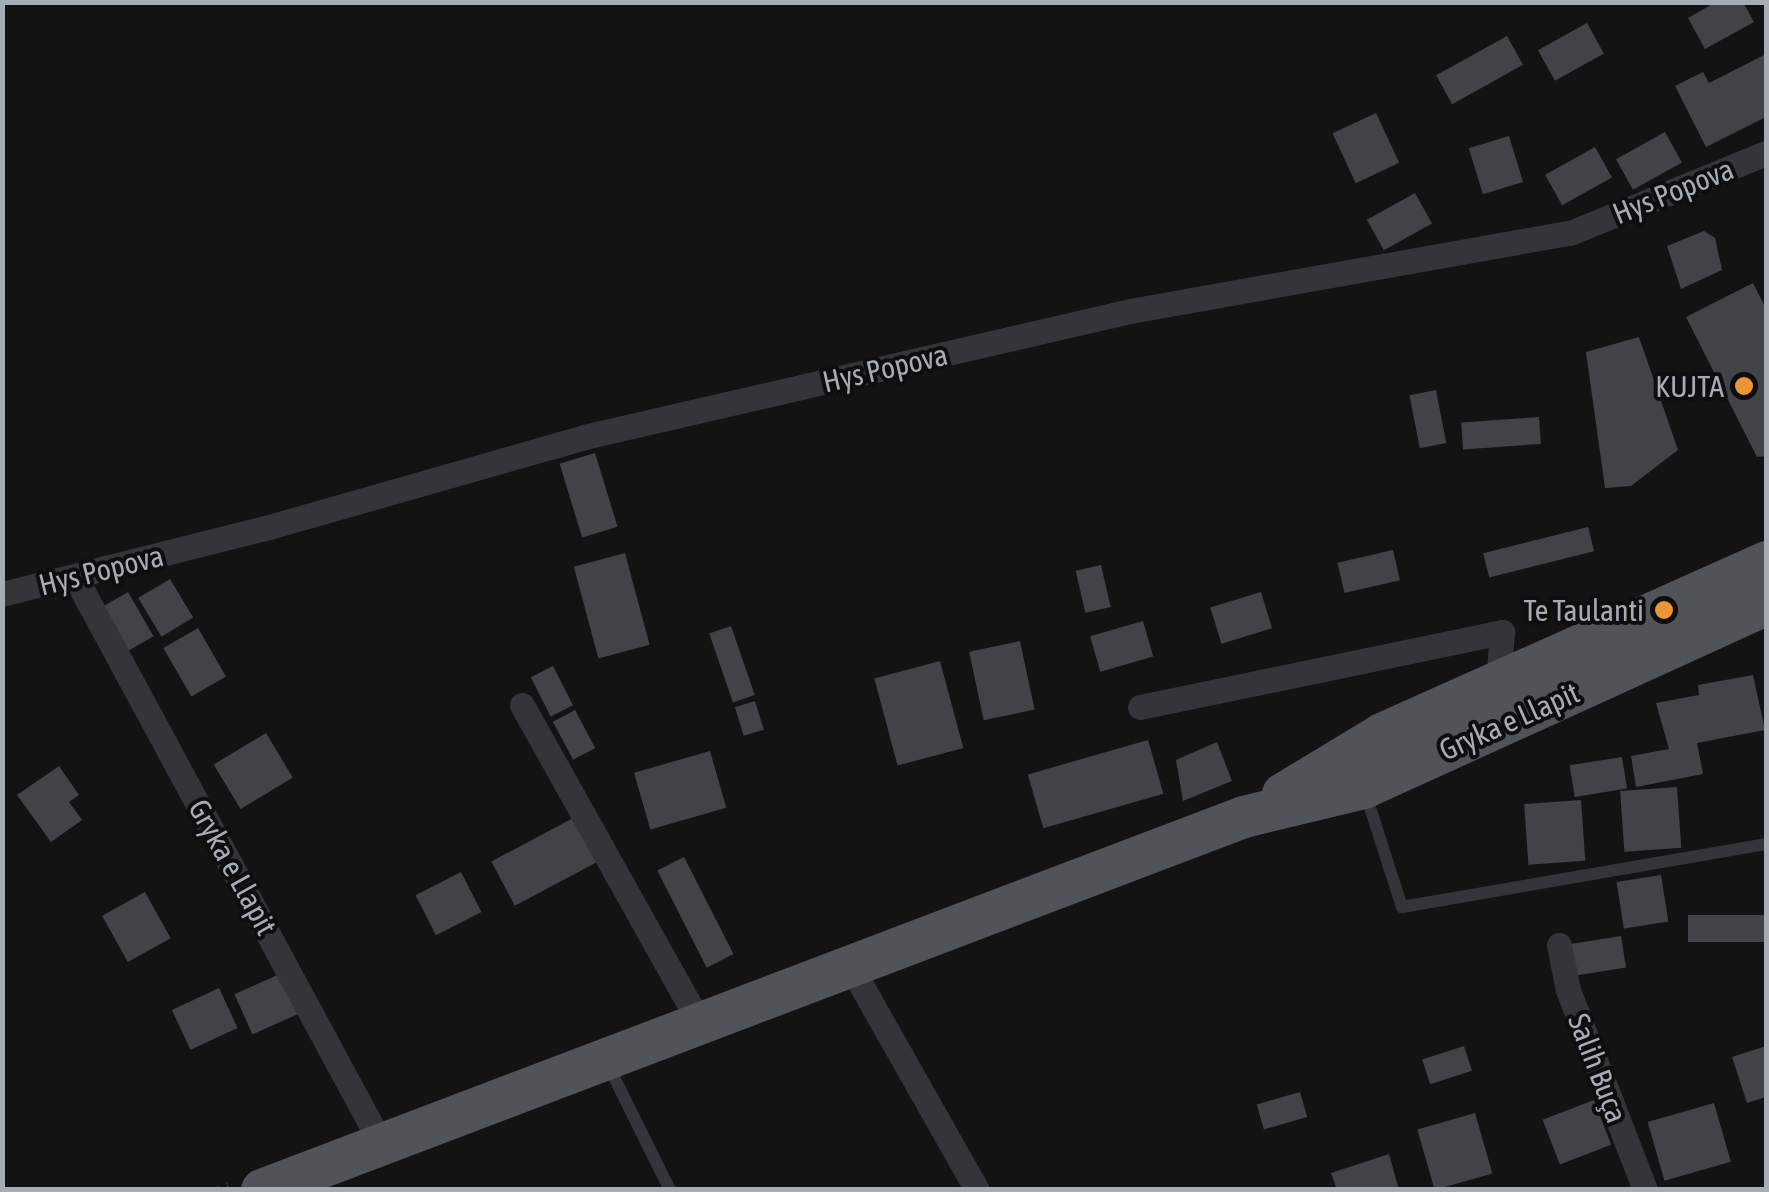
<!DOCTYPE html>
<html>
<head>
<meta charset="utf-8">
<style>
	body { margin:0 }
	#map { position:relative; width:1769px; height:1192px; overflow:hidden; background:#131314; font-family:"Asap Condensed",sans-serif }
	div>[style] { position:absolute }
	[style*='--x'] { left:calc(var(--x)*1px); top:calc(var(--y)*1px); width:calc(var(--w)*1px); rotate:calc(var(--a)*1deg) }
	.building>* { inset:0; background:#424347; transform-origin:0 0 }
	.path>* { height:5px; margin-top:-2.5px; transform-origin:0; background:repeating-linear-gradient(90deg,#3a3d40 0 5px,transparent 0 13px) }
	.lane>* { height:12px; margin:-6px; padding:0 6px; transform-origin:6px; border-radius:6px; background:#343539 }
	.street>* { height:25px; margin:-12.5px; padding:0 12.5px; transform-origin:12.5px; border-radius:12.5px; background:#343539 }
	.primary>* { height:42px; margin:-21px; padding:0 21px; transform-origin:21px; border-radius:21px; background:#505358 }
	.dots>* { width:28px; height:28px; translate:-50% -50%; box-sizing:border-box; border:5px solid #0e0e0f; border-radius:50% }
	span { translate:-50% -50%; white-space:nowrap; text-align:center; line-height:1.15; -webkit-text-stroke:8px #0e0e0f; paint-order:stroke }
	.street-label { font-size:30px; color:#a5acb4 }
	.poi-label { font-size:30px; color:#a5acb4 }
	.right { translate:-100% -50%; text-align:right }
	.frame { position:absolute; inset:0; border:5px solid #a5acb4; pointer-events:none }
</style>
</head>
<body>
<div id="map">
	<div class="building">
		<i style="clip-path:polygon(1716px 2px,1743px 2px,1754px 22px,1705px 49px,1688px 18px)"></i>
		<i style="left:1587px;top:23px;width:35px;height:56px;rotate:61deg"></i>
		<i style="left:1507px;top:36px;width:33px;height:81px;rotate:61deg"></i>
		<i style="clip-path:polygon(1766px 54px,1766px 117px,1706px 147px,1675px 86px,1703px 72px,1709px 83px)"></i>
		<i style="left:1376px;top:113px;width:55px;height:48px;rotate:65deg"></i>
		<i style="left:1665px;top:132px;width:35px;height:56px;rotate:61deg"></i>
		<i style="left:1509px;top:136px;width:48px;height:42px;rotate:73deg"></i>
		<i style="left:1595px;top:147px;width:35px;height:57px;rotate:61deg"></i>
		<i style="left:1415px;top:193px;width:35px;height:55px;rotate:61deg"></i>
		<i style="clip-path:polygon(1704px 231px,1715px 238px,1722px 270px,1681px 289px,1667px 246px)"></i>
		<i style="clip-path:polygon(1753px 283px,1766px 309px,1766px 456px,1757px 457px,1686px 317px)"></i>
		<i style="clip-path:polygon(1639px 337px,1678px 450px,1631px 486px,1605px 488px,1586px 352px)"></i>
		<i style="left:1436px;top:390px;width:54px;height:27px;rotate:79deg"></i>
		<i style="left:1539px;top:417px;width:27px;height:78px;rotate:86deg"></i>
		<i style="left:595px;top:453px;width:77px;height:37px;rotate:73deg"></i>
		<i style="left:1588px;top:527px;width:25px;height:108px;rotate:76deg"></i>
		<i style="left:1393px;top:550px;width:31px;height:57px;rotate:77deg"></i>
		<i style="left:625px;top:553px;width:95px;height:53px;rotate:75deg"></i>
		<i style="left:1101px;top:565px;width:43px;height:26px;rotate:77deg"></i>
		<i style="left:170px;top:579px;width:45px;height:37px;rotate:59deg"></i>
		<i style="left:128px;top:592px;width:51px;height:30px;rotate:60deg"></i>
		<i style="left:1261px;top:592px;width:38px;height:53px;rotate:73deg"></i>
		<i style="left:1143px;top:621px;width:37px;height:55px;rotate:74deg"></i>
		<i style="left:731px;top:626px;width:73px;height:23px;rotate:71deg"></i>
		<i style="left:198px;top:628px;width:56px;height:40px;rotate:60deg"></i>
		<i style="left:1020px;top:641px;width:70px;height:52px;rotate:78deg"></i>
		<i style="left:940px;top:661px;width:90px;height:68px;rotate:75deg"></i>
		<i style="left:553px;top:666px;width:44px;height:25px;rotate:63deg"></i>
		<i style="clip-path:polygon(1753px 675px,1765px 730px,1697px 743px,1703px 774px,1636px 787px,1631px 756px,1669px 749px,1656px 703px,1699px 695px,1698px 685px)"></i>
		<i style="left:755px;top:701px;width:30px;height:21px;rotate:73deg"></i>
		<i style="left:575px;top:710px;width:43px;height:25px;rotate:62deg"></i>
		<i style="left:266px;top:733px;width:52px;height:61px;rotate:59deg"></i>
		<i style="left:1148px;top:740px;width:56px;height:125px;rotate:74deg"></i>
		<i style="clip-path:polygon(1217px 742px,1232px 781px,1183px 801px,1176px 760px)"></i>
		<i style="left:710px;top:751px;width:59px;height:79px;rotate:74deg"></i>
		<i style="left:1622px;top:757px;width:32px;height:53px;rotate:81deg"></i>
		<i style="clip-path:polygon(59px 766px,79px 795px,69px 802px,82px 820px,51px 842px,17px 795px)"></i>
		<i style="left:1677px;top:787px;width:61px;height:57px;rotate:86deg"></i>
		<i style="left:1581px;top:800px;width:61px;height:57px;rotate:86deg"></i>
		<i style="left:577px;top:816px;width:50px;height:97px;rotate:62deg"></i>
		<i style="left:684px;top:857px;width:109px;height:30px;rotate:63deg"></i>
		<i style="left:461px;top:872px;width:45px;height:51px;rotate:63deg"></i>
		<i style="left:1661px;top:875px;width:47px;height:45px;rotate:81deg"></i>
		<i style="left:145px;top:892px;width:53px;height:49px;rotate:61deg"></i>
		<i style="left:1766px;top:915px;width:27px;height:78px;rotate:90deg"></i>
		<i style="left:1621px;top:936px;width:32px;height:54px;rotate:81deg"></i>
		<i style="left:282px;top:973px;width:44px;height:52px;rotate:66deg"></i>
		<i style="left:219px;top:988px;width:44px;height:52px;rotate:65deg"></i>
		<i style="left:1464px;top:1046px;width:26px;height:44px;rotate:72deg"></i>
		<i style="clip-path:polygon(1766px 1046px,1766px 1097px,1747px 1103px,1732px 1057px)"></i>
		<i style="left:1300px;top:1092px;width:26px;height:45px;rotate:74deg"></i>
		<i style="left:1594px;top:1100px;width:48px;height:55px;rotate:69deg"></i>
		<i style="left:1714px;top:1103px;width:61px;height:69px;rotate:74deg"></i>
		<i style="left:1475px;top:1113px;width:63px;height:60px;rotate:74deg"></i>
		<i style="clip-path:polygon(1389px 1154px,1399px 1190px,1337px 1190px,1331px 1173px)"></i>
	</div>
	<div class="path">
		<i style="--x:215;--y:1190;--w:14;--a:-25"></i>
	</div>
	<div class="lane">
		<i style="--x:1366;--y:795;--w:118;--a:72.2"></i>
		<i style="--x:1402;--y:907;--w:369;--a:-9.8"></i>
		<i style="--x:608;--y:1065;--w:140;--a:63.6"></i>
	</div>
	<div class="street">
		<i style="--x:82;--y:590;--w:631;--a:61.61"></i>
		<i style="--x:2;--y:594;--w:275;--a:-14.1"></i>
		<i style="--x:269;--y:527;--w:328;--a:-15.9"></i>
		<i style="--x:584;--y:437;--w:560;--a:-12.99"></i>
		<i style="--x:1130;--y:311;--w:447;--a:-10.1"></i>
		<i style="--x:1570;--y:233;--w:212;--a:-22.2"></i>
		<i style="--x:522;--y:705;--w:369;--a:60.8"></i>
		<i style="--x:1140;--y:707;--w:370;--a:-11.7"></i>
		<i style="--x:1502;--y:632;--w:52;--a:94.4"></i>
		<i style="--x:1559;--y:945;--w:46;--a:78.7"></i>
		<i style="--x:1568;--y:990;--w:214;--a:68.9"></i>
		<i style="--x:852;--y:969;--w:254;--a:60.5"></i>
	</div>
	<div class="primary">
		<i style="--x:1283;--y:794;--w:116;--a:-31.2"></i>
		<i style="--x:1382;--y:734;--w:421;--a:-24.1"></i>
		<i style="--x:262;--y:1190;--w:1050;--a:-20.8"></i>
		<i style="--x:1244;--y:817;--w:123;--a:-13.6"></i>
		<i style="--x:1364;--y:788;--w:442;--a:-24.5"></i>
	</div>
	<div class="dots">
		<i style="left:1744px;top:386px;background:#eb9534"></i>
		<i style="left:1664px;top:610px;background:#eb9534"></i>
	</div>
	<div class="street-label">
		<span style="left:1673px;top:191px;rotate:-22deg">Hys Popova</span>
		<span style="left:885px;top:368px;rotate:-13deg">Hys Popova</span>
		<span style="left:101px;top:570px;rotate:-14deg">Hys Popova</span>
		<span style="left:1509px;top:721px;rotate:-24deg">Gryka e Llapit</span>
		<span style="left:233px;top:867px;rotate:61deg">Gryka e Llapit</span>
		<span style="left:1598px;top:1068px;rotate:69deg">Salih Buça</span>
	</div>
	<div class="poi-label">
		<span class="right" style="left:1724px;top:386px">KUJTA</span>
		<span class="right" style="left:1644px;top:610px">Te Taulanti</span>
	</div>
	<div class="frame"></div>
</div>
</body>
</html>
